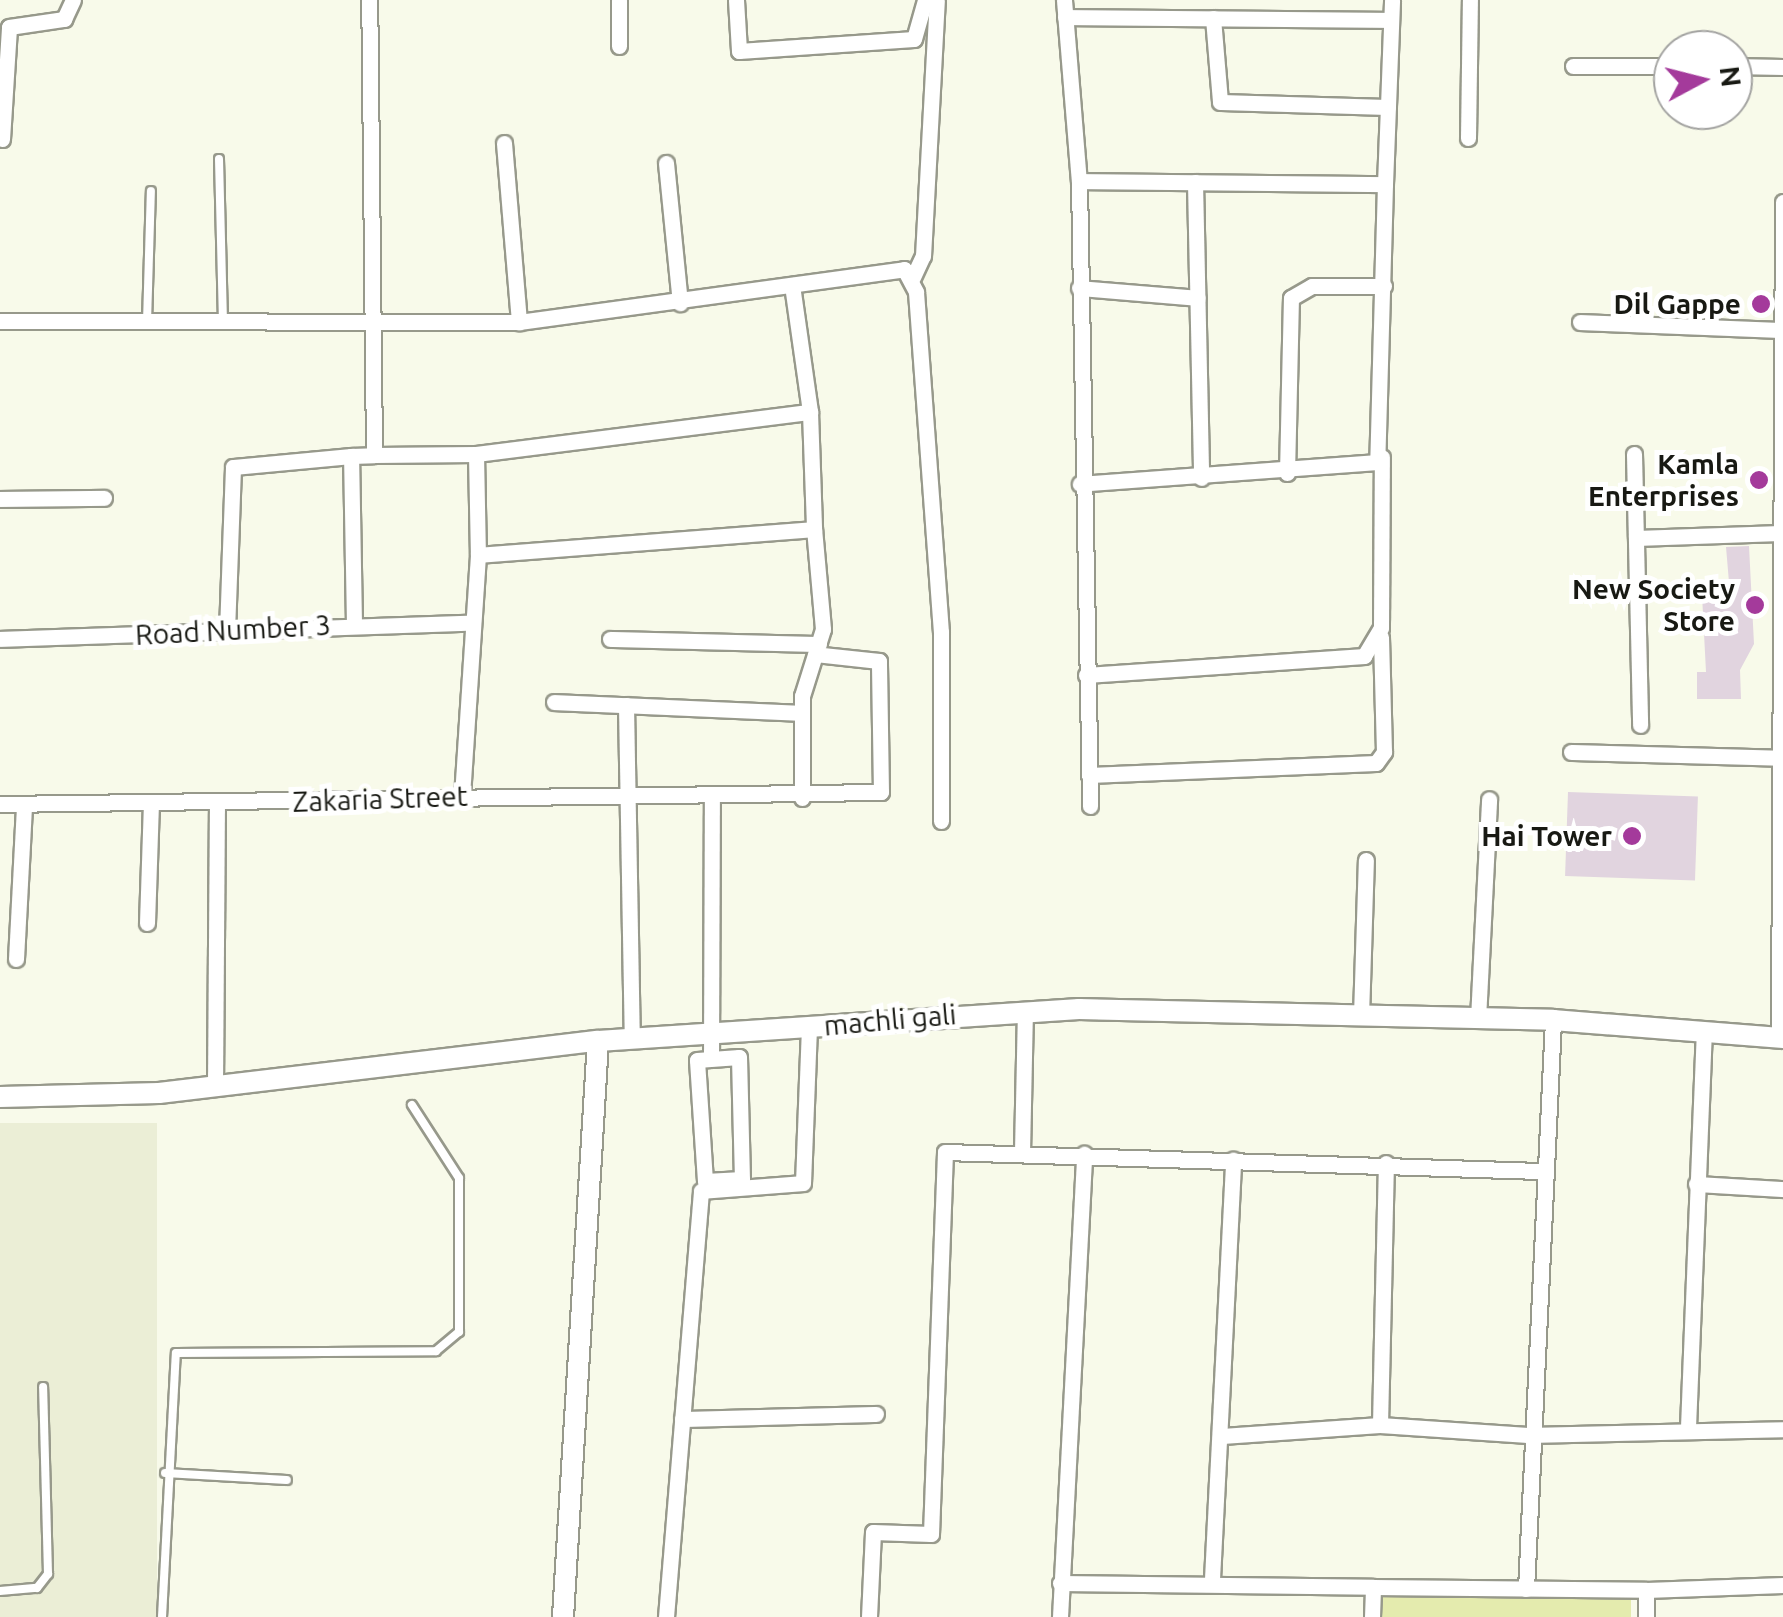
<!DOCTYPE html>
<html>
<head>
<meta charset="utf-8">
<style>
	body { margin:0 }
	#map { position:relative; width:1783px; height:1617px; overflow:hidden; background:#f8faea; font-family:Ubuntu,sans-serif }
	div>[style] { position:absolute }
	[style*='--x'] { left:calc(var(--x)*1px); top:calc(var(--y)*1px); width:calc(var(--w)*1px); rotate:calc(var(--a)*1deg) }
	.built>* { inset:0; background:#ebeed6; transform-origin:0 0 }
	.green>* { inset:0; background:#e4ebae }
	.building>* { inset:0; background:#e1d4df; transform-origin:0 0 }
	.roads { filter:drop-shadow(2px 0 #97998b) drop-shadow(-2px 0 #97998b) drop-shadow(0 2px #97998b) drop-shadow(0 -2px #97998b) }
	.service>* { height:8px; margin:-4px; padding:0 4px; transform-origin:4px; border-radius:4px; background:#fff }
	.minor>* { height:15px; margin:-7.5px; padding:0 7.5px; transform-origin:7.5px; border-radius:7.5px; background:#fff }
	.tertiary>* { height:20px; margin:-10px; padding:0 10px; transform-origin:10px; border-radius:10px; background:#fff }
	.dots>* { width:28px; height:28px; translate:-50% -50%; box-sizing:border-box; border:5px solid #fff; border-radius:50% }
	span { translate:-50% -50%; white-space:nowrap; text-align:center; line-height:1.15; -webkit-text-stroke:10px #fff; paint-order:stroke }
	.poi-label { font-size:28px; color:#181913; font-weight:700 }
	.right { translate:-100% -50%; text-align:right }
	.street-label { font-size:28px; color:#181913 }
	.north { position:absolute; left:1653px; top:30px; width:100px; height:100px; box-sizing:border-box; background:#fff; border:2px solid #a3a3a1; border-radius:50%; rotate:83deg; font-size:28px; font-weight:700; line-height:40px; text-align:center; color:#181913 }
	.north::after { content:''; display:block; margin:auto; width:35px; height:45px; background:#a43a9b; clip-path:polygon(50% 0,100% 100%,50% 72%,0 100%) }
</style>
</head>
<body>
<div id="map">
	<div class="built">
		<i style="left:0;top:1123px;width:157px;height:494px"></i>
	</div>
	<div class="green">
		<i style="clip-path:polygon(1379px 1594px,1631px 1598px,1631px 1617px,1379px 1617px)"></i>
	</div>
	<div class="building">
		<i style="clip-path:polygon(1749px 546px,1754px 644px,1740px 670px,1741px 699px,1697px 699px,1697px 672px,1706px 672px,1702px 595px,1730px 594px,1726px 547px)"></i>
		<i style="left:1568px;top:792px;width:130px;height:84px;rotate:2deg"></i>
	</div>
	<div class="roads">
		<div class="service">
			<i style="--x:219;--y:159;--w:165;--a:88.6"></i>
			<i style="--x:147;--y:322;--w:131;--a:-88.3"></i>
			<i style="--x:165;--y:1473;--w:122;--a:3.3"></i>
			<i style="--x:0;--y:1591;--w:37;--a:-5"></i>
			<i style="--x:37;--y:1588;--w:18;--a:-52"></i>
			<i style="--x:48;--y:1574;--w:187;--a:-91.5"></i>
			<i style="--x:162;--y:1617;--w:264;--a:-87"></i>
			<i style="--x:176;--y:1353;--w:260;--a:-0.4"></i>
			<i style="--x:436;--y:1351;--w:30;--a:-40"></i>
			<i style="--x:459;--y:1332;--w:154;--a:-90"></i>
			<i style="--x:459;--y:1178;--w:87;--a:-122.8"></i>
		</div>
		<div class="minor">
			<i style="--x:736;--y:0;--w:51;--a:86.6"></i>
			<i style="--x:739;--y:51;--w:175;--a:-3.9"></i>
			<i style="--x:914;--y:39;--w:41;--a:-74.2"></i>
			<i style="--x:1064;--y:0;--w:182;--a:85.3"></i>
			<i style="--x:1079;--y:181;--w:625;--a:88.99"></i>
			<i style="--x:1065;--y:17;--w:326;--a:0.5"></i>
			<i style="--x:1213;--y:18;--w:84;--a:85.2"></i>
			<i style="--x:1220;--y:102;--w:168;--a:1.7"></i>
			<i style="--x:619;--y:46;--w:46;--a:-90"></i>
			<i style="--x:1573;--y:66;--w:100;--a:0"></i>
			<i style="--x:1733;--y:66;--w:50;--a:1.1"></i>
			<i style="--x:1468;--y:138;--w:138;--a:-89.2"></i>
			<i style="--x:2;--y:139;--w:112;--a:-86.4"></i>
			<i style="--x:9;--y:27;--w:56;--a:-8.3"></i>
			<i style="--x:64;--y:19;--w:21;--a:-65"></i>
			<i style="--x:504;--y:143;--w:180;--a:85.2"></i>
			<i style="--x:666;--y:163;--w:141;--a:84.3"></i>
			<i style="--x:1079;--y:181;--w:306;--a:0.6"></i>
			<i style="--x:1385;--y:184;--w:278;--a:91.6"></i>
			<i style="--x:1377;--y:462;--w:298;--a:175.8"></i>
			<i style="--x:1195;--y:182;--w:296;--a:88.8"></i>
			<i style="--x:1385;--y:184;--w:184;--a:-87.8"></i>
			<i style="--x:913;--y:277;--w:23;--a:-65"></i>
			<i style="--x:923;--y:256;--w:256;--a:-86.9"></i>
			<i style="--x:792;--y:285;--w:128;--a:81.9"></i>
			<i style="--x:1079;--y:288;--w:119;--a:4.8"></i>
			<i style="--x:0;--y:321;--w:519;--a:0.11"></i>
			<i style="--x:519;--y:322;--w:389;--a:-7.8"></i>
			<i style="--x:904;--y:269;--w:26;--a:62"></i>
			<i style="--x:916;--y:292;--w:341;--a:85.8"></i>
			<i style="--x:941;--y:632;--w:189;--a:90"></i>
			<i style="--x:1580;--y:322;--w:199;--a:2.3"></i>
			<i style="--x:476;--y:454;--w:101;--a:88.9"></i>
			<i style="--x:1634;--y:454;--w:271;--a:88.7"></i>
			<i style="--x:374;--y:455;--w:102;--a:-0.6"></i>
			<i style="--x:476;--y:454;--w:337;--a:-7.2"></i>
			<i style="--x:810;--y:412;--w:117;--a:88"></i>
			<i style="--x:814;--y:529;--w:337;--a:175.6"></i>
			<i style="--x:478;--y:555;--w:243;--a:93.8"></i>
			<i style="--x:1287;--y:473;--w:175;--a:-88.7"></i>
			<i style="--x:1291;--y:298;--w:24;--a:-30"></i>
			<i style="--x:1312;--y:286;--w:72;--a:0"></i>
			<i style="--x:0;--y:499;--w:104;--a:-0.6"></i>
			<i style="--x:1636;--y:538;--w:144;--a:-2"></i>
			<i style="--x:354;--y:624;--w:168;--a:-91"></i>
			<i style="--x:351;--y:456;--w:23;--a:-2"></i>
			<i style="--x:374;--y:455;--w:455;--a:-90.6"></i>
			<i style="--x:227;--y:631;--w:164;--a:-87.9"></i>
			<i style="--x:233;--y:467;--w:119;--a:-5.3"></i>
			<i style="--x:0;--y:639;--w:467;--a:-2"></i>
			<i style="--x:610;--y:639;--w:209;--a:1.4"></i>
			<i style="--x:1086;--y:675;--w:279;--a:-3.9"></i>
			<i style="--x:1364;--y:656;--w:33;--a:-59"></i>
			<i style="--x:1381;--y:628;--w:171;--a:-89.7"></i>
			<i style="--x:554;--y:702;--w:248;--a:2.5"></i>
			<i style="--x:626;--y:705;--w:335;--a:89"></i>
			<i style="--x:1571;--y:752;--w:210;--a:1.6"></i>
			<i style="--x:1089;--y:775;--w:287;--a:-2.4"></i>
			<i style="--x:1376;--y:763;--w:14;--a:-54"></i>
			<i style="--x:1384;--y:752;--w:115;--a:-91.5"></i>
			<i style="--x:802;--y:798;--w:102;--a:-90"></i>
			<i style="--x:802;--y:696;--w:70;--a:-72.6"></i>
			<i style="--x:823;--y:629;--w:100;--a:-95.1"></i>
			<i style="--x:0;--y:804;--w:881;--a:-0.78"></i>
			<i style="--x:881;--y:792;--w:131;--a:-90.9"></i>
			<i style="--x:879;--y:661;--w:64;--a:-173.8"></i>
			<i style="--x:147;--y:923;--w:119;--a:-88.1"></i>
			<i style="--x:16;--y:959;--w:154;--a:-87"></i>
			<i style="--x:1361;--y:1016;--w:156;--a:-88.2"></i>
			<i style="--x:1478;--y:1019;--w:220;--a:-87.1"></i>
			<i style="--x:1779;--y:1037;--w:835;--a:-89.73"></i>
			<i style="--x:711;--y:1057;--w:258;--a:-89.8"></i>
			<i style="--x:739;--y:1057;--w:122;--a:88.6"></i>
			<i style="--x:742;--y:1179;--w:37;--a:177"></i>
			<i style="--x:705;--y:1181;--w:121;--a:-93.8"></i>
			<i style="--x:697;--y:1060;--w:42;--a:-4.1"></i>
			<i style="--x:215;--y:1086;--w:285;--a:-89.6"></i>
			<i style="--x:1022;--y:1152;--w:141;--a:-88.8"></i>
			<i style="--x:1696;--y:1184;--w:87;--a:3.3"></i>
			<i style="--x:682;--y:1419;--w:194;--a:-1.5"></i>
			<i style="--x:1380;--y:1425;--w:262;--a:-88.7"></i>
			<i style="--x:1688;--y:1427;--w:395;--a:-87.7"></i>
			<i style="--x:1222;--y:1436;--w:158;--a:-4"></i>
			<i style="--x:1380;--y:1425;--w:148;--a:3.9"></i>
			<i style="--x:1528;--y:1435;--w:255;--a:-1.3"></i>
			<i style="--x:1212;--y:1579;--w:420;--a:-87.1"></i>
			<i style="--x:1060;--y:1583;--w:313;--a:0.7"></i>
			<i style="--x:1526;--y:1589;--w:570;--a:-87.28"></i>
			<i style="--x:1646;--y:1590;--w:137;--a:-2.1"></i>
			<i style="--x:666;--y:1617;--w:427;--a:-85.3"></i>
			<i style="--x:701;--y:1191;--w:102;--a:-4.5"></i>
			<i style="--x:803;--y:1183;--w:155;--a:-87.8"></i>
			<i style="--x:869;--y:1617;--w:85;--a:-87.3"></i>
			<i style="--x:873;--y:1532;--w:58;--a:2"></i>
			<i style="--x:931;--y:1534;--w:382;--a:-87.9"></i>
			<i style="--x:945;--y:1152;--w:596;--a:1.83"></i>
			<i style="--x:1060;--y:1617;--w:464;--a:-87"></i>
			<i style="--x:1372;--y:1617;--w:30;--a:-88"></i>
			<i style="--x:1373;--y:1587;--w:273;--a:0.6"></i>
			<i style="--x:1646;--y:1590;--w:27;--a:90"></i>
		</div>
		<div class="tertiary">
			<i style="--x:0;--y:1097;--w:159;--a:-1.4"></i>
			<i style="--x:159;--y:1093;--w:442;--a:-6.8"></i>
			<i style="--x:598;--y:1041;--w:482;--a:-3.8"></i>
			<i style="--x:1079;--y:1009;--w:474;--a:1.3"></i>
			<i style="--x:1553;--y:1020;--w:231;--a:4.5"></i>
			<i style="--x:563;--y:1617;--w:577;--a:-86.52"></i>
		</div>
	</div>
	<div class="dots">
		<i style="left:1761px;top:304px;background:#a43a9b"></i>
		<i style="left:1759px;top:480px;background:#a43a9b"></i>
		<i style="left:1755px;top:605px;background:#a43a9b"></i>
		<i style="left:1632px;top:836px;background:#a43a9b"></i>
	</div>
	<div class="poi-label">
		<span class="right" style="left:1741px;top:304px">Dil Gappe</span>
		<span class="right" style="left:1739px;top:480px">Kamla<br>Enterprises</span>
		<span class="right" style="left:1735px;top:605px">New Society<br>Store</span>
		<span class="right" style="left:1612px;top:836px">Hai Tower</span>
	</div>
	<div class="street-label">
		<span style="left:233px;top:630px;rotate:-3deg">Road Number 3</span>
		<span style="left:380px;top:799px;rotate:-2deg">Zakaria Street</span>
		<span style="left:890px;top:1020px;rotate:-5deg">machli gali</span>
	</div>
	<div class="north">N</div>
</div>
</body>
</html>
